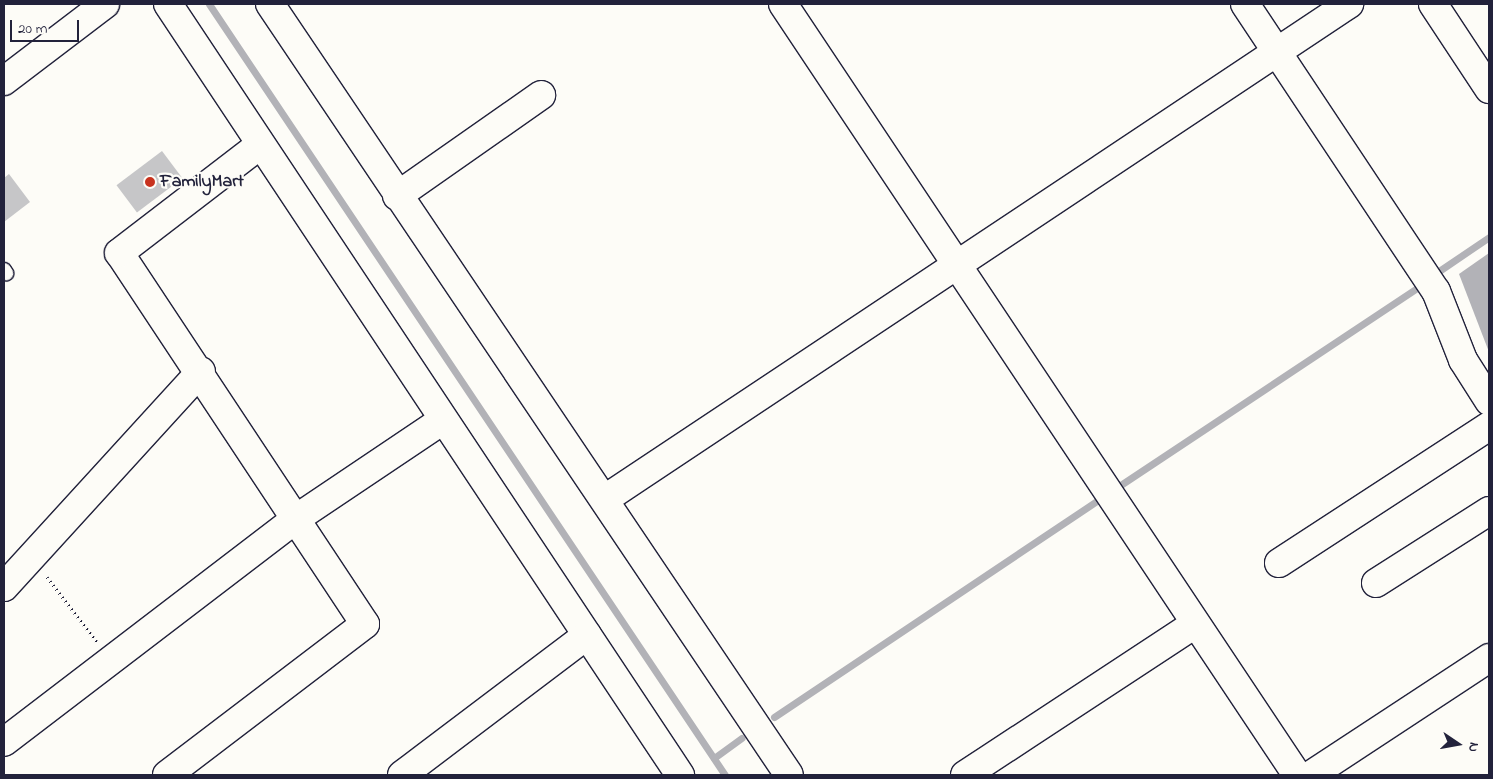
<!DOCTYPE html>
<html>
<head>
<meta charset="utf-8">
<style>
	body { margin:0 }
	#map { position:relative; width:1493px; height:779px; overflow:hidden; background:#fdfcf7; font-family:"Indie Flower",sans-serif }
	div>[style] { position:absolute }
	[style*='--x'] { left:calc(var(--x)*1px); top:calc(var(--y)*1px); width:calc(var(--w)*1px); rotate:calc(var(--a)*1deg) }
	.water>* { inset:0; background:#b2b2b7 }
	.stream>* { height:7px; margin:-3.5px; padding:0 3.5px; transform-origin:3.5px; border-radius:3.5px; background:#b2b2b7 }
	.building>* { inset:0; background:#c6c6c8; transform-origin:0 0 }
	.path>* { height:3px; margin-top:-1.5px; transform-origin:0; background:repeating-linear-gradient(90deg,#22223b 0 1px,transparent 0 5px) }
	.roads { filter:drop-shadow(1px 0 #22223b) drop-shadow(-1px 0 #22223b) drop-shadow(0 1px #22223b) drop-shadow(0 -1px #22223b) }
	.service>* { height:14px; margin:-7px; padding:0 7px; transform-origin:7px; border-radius:7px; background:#fdfcf7 }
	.minor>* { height:28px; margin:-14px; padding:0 14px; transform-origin:14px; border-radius:14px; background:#fdfcf7 }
	.tertiary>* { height:28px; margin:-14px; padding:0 14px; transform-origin:14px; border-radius:14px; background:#fdfcf7 }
	.primary>* { height:28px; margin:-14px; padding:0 14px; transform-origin:14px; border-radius:14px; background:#fdfcf7 }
	.dots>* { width:14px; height:14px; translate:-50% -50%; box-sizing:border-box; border:2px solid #fdfcf7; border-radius:50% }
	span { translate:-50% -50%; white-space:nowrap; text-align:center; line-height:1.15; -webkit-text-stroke:4.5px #fdfcf7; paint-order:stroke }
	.poi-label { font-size:18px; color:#22223b; font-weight:700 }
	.left { translate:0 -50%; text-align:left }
	.frame { position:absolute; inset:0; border:5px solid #22223b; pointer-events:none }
	.north { position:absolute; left:1433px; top:719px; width:50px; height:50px; -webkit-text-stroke:4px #fdfcf7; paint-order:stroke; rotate:102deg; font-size:14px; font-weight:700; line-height:20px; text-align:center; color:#22223b }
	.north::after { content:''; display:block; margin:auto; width:18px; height:22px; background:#22223b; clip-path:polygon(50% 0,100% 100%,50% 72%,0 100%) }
	.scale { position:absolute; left:10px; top:20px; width:69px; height:22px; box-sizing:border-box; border:2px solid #22223b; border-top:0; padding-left:6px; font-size:15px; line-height:18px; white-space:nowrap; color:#22223b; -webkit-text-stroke:4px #fdfcf7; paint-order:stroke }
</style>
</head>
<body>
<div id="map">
	<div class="water">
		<i style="clip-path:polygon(1489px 253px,1489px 352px,1459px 274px)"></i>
	</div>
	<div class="stream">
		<i style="--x:209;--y:4;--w:928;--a:56.21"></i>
		<i style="--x:1439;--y:271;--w:60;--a:-34.2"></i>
		<i style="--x:1113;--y:490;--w:367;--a:-33.6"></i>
		<i style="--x:774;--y:717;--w:397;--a:-33.8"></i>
		<i style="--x:714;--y:758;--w:34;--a:-36"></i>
	</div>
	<div class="building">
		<i style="left:162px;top:151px;width:34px;height:57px;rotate:53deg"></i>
		<i style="clip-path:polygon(9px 174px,30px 202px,4px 222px,4px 178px)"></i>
	</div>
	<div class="path">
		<i style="--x:47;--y:577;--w:82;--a:52.4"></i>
	</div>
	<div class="roads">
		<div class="service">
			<i style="--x:4;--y:270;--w:4;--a:56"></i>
		</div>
		<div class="minor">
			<i style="--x:270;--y:4;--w:929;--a:56.05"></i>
			<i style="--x:783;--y:4;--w:927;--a:56.31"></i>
			<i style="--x:1245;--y:4;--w:345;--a:56.4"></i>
			<i style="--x:1436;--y:291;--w:74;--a:68.6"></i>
			<i style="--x:1463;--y:360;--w:49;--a:57.6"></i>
			<i style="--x:1433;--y:4;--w:102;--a:56.6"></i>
			<i style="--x:397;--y:196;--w:176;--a:-35"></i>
			<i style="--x:605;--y:499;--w:894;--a:-33.64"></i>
			<i style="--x:1279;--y:563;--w:251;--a:-33.1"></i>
			<i style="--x:1376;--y:583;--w:134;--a:-32.5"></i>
			<i style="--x:4;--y:587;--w:292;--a:-47.6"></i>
			<i style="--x:4;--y:742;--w:369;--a:-37.4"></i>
			<i style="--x:297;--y:518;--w:176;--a:-33.9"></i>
			<i style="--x:167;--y:775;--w:249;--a:-37.3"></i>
			<i style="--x:365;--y:624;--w:445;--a:-123.5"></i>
			<i style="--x:119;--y:253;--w:178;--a:-37.5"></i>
			<i style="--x:965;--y:775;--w:275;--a:-33.3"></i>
			<i style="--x:1311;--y:775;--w:213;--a:-33.3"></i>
		</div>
		<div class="tertiary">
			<i style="--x:168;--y:4;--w:926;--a:56.41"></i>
			<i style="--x:402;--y:775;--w:232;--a:-37.1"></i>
		</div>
		<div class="primary">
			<i style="--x:4;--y:81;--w:127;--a:-37.3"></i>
		</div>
	</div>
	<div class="dots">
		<i style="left:150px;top:182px;background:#c8321e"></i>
	</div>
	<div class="poi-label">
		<span class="left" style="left:160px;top:182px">FamilyMart</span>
	</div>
	<div class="frame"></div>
	<div class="north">N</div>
	<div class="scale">20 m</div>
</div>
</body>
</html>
